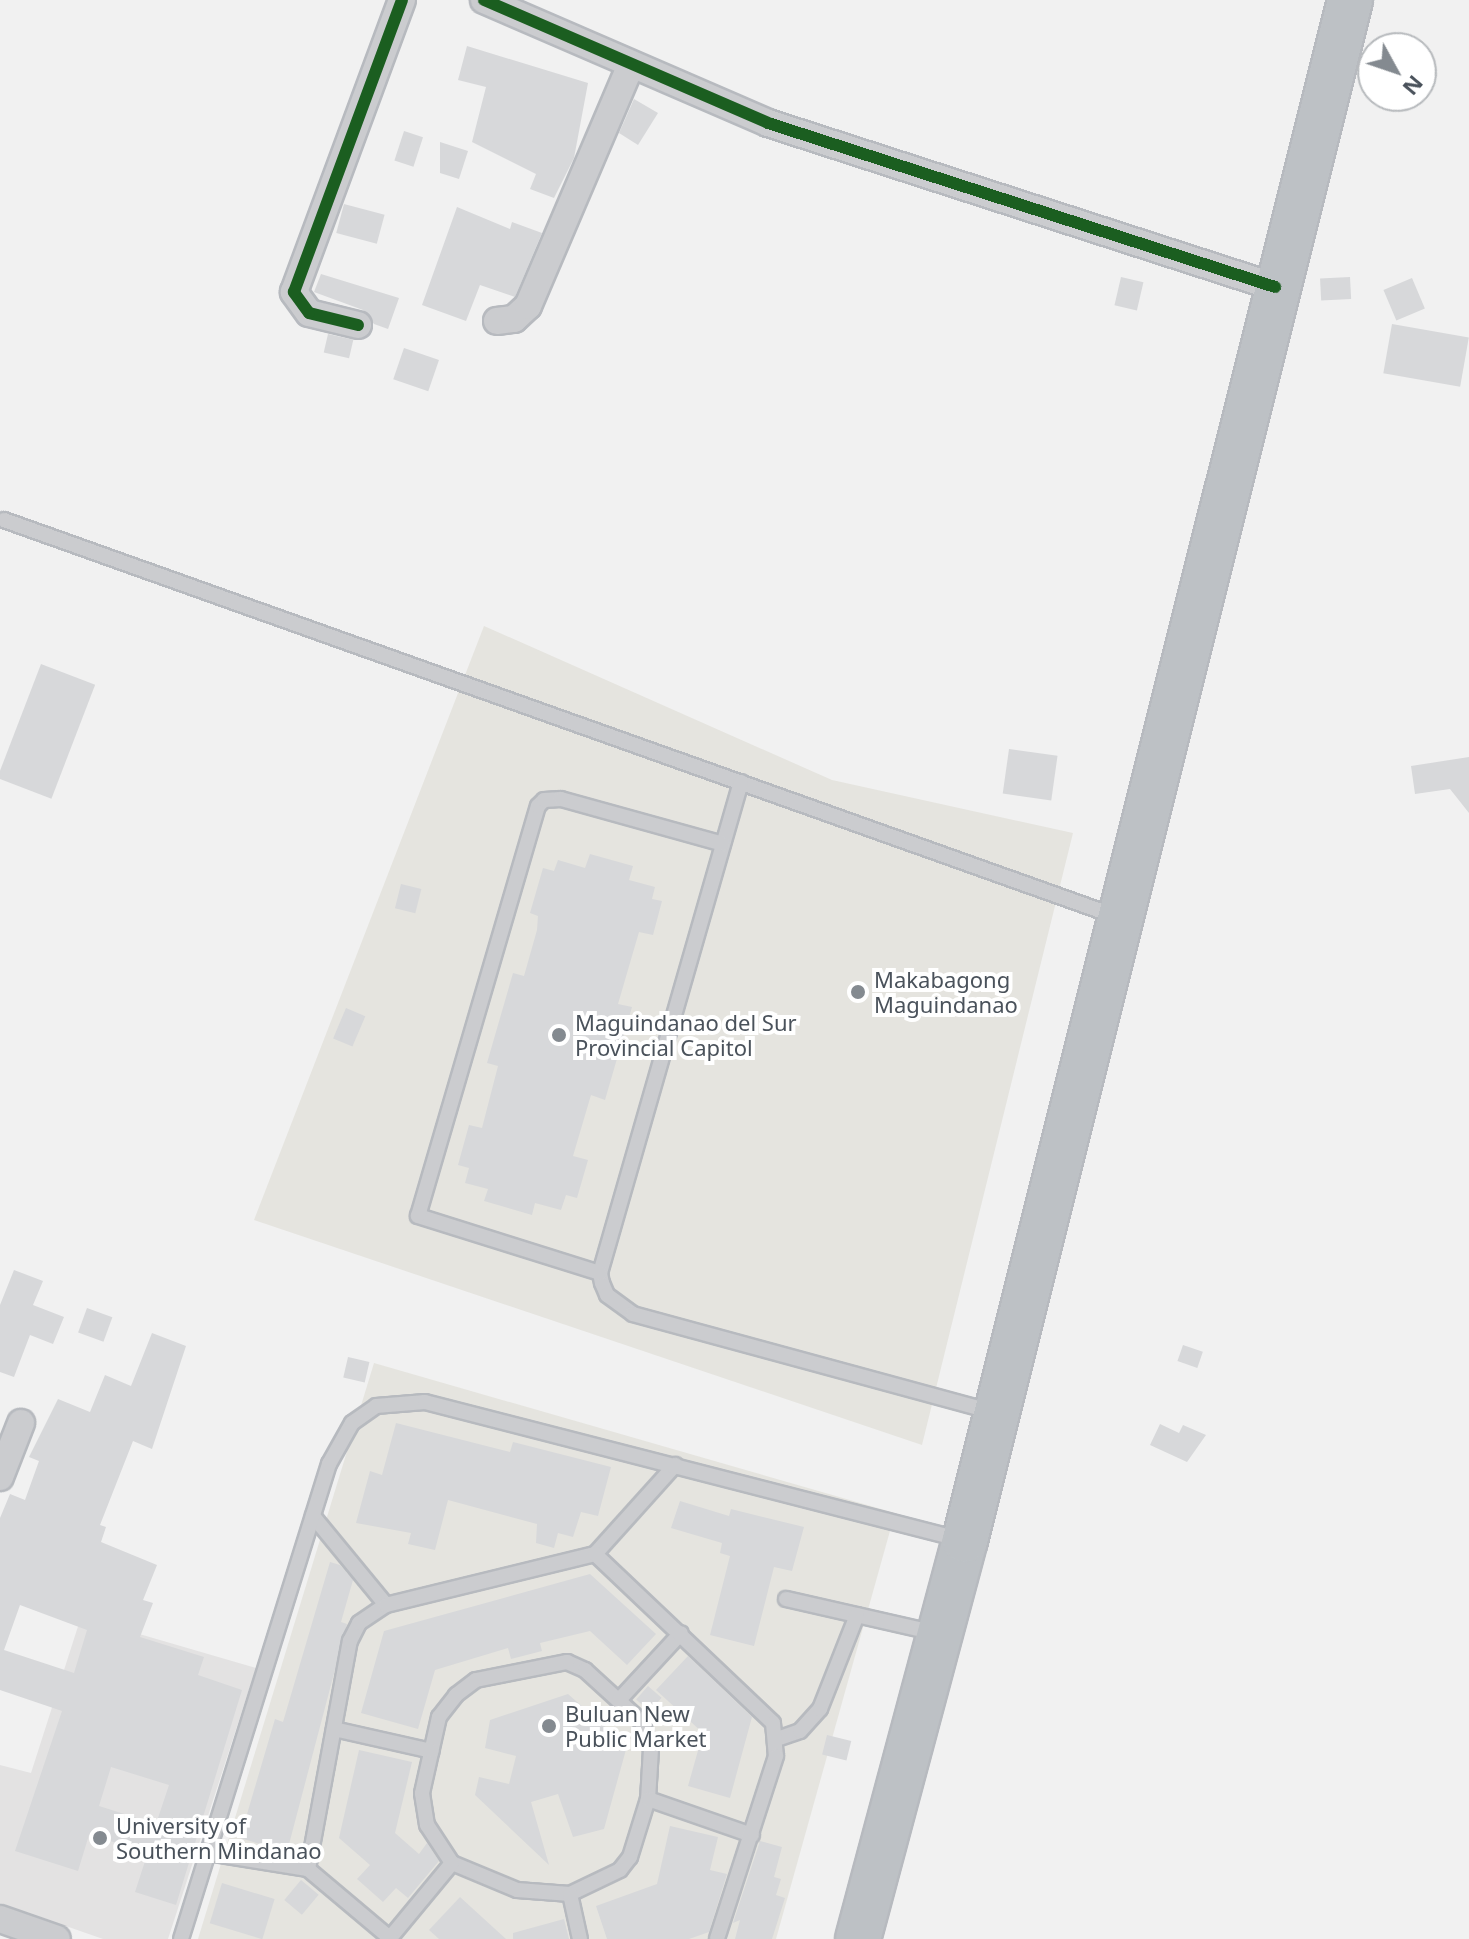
<!DOCTYPE html>
<html>
<head>
<meta charset="utf-8">
<style>
	body { margin:0 }
	#map { position:relative; width:1469px; height:1939px; overflow:hidden; background:#f1f1f1; font-family:"Noto Sans",sans-serif }
	div>[style] { position:absolute }
	[style*='--x'] { left:calc(var(--x)*1px); top:calc(var(--y)*1px); width:calc(var(--w)*1px); rotate:calc(var(--a)*1deg) }
	.commercial>* { inset:0; background:#e5e4df }
	.education>* { inset:0; background:#e3e2e2 }
	.building>* { inset:0; background:#d7d8da; transform-origin:0 0 }
	.roads { filter:drop-shadow(2px 0 #b7babf) drop-shadow(-2px 0 #b7babf) drop-shadow(0 2px #b7babf) drop-shadow(0 -2px #b7babf) }
	.lane>* { height:14px; margin:-7px; padding:0 7px; transform-origin:7px; border-radius:7px; background:#cbcccf }
	.street>* { height:26px; margin:-13px; padding:0 13px; transform-origin:13px; border-radius:13px; background:#cbcccf }
	.highway>* { height:44px; margin:-22px; padding:0 22px; transform-origin:22px; border-radius:22px; background:#bdc1c5 }
	.cycleway>* { height:12px; margin:-6px; padding:0 6px; transform-origin:6px; border-radius:6px; background:#1b5e20 }
	.dots>* { width:22px; height:22px; translate:-50% -50%; box-sizing:border-box; border:4px solid #fff; border-radius:50% }
	span { translate:-50% -50%; white-space:nowrap; text-align:center; line-height:1.15; -webkit-text-stroke:8px #fff; paint-order:stroke }
	.poi-label { font-size:22px; color:#4a525b }
	.left { translate:0 -50%; text-align:left }
	.north { position:absolute; left:1357px; top:32px; width:80px; height:80px; box-sizing:border-box; background:#fff; border:2px solid #b7babd; border-radius:50%; rotate:130deg; font-size:22px; font-weight:700; line-height:32px; text-align:center; color:#4a525b }
	.north::after { content:''; display:block; margin:auto; width:28px; height:36px; background:#848a90; clip-path:polygon(50% 0,100% 100%,50% 72%,0 100%) }
</style>
</head>
<body>
<div id="map">
	<div class="commercial">
		<i style="clip-path:polygon(484px 626px,832px 780px,1073px 833px,922px 1445px,254px 1220px)"></i>
		<i style="clip-path:polygon(374px 1363px,895px 1513px,776px 1939px,198px 1939px)"></i>
	</div>
	<div class="education">
		<i style="clip-path:polygon(81px 1617px,256px 1668px,168px 1939px,103px 1939px,0 1903px,0 1765px,31px 1773px)"></i>
	</div>
	<div class="building">
		<i style="clip-path:polygon(467px 46px,588px 83px,574px 158px,554px 198px,530px 189px,536px 174px,472px 142px,486px 87px,458px 80px)"></i>
		<i style="clip-path:polygon(634px 99px,658px 113px,638px 145px,619px 133px)"></i>
		<i style="left:404px;top:131px;width:20px;height:31px;rotate:18deg"></i>
		<i style="clip-path:polygon(440px 142px,468px 151px,459px 179px,440px 173px)"></i>
		<i style="left:344px;top:204px;width:42px;height:30px;rotate:15deg"></i>
		<i style="clip-path:polygon(457px 207px,510px 229px,512px 222px,542px 233px,515px 297px,480px 285px,466px 321px,422px 305px)"></i>
		<i style="clip-path:polygon(321px 274px,399px 298px,388px 329px,374px 324px,363px 310px,314px 292px)"></i>
		<i style="left:1121px;top:277px;width:23px;height:29px;rotate:13deg"></i>
		<i style="left:1350px;top:277px;width:22px;height:30px;rotate:87deg"></i>
		<i style="left:1412px;top:278px;width:33px;height:31px;rotate:67deg"></i>
		<i style="left:1392px;top:324px;width:78px;height:50px;rotate:10deg"></i>
		<i style="left:328px;top:334px;width:26px;height:19px;rotate:13deg"></i>
		<i style="left:404px;top:348px;width:37px;height:33px;rotate:19deg"></i>
		<i style="left:41px;top:664px;width:58px;height:122px;rotate:21deg"></i>
		<i style="left:1009px;top:749px;width:49px;height:45px;rotate:8deg"></i>
		<i style="clip-path:polygon(1469px 757px,1469px 813px,1450px 789px,1415px 794px,1411px 766px)"></i>
		<i style="clip-path:polygon(590px 854px,633px 866px,629px 880px,655px 887px,652px 899px,662px 901px,653px 935px,639px 932px,618px 1004px,632px 1007px,605px 1100px,591px 1095px,573px 1156px,588px 1160px,577px 1198px,566px 1195px,561px 1210px,535px 1203px,532px 1215px,484px 1201px,488px 1189px,465px 1183px,469px 1168px,458px 1165px,469px 1125px,482px 1128px,498px 1066px,487px 1063px,513px 973px,524px 976px,537px 930px,538px 916px,530px 913px,543px 868px,554px 871px,558px 860px,585px 868px)"></i>
		<i style="left:401px;top:884px;width:21px;height:25px;rotate:14deg"></i>
		<i style="left:346px;top:1008px;width:21px;height:33px;rotate:23deg"></i>
		<i style="clip-path:polygon(14px 1270px,43px 1281px,33px 1305px,64px 1317px,53px 1344px,30px 1335px,14px 1377px,0 1372px,0 1305px)"></i>
		<i style="left:87px;top:1308px;width:27px;height:26px;rotate:20deg"></i>
		<i style="clip-path:polygon(evenodd,152px 1333px,186px 1346px,152px 1449px,133px 1441px,100px 1525px,106px 1527px,101px 1542px,157px 1565px,143px 1600px,153px 1603px,140px 1637px,204px 1657px,198px 1675px,242px 1690px,176px 1905px,135px 1892px,148px 1852px,89px 1835px,78px 1871px,15px 1851px,62px 1711px,0 1690px,0 1518px,10px 1494px,25px 1500px,39px 1461px,29px 1457px,58px 1399px,90px 1412px,105px 1375px,131px 1386px,152px 1333px,20px 1605px,87px 1630px,74px 1673px,4px 1650px,20px 1605px,152px 1333px,111px 1767px,169px 1785px,156px 1824px,99px 1806px,111px 1767px)"></i>
		<i style="left:1183px;top:1345px;width:21px;height:17px;rotate:19deg"></i>
		<i style="left:348px;top:1357px;width:22px;height:21px;rotate:13deg"></i>
		<i style="clip-path:polygon(396px 1423px,510px 1452px,513px 1442px,611px 1467px,598px 1516px,581px 1512px,573px 1537px,558px 1533px,554px 1548px,536px 1543px,537px 1524px,448px 1500px,435px 1550px,408px 1544px,411px 1533px,356px 1523px,370px 1471px,382px 1475px)"></i>
		<i style="clip-path:polygon(1160px 1424px,1179px 1433px,1183px 1425px,1206px 1435px,1187px 1462px,1150px 1445px)"></i>
		<i style="clip-path:polygon(680px 1501px,729px 1516px,731px 1509px,804px 1527px,792px 1571px,774px 1567px,754px 1646px,710px 1635px,730px 1556px,720px 1553px,722px 1543px,671px 1528px)"></i>
		<i style="clip-path:polygon(330px 1562px,340px 1565px,353px 1580px,341px 1622px,347px 1624px,287px 1852px,240px 1838px,275px 1719px,283px 1722px)"></i>
		<i style="clip-path:polygon(590px 1574px,656px 1634px,627px 1665px,590px 1631px,540px 1643px,542px 1651px,511px 1659px,508px 1648px,435px 1670px,418px 1729px,361px 1713px,384px 1631px)"></i>
		<i style="clip-path:polygon(688px 1656px,752px 1717px,730px 1798px,688px 1786px,703px 1733px,656px 1690px)"></i>
		<i style="left:648px;top:1686px;width:18px;height:18px;rotate:41deg"></i>
		<i style="clip-path:polygon(568px 1694px,627px 1746px,604px 1829px,573px 1837px,558px 1794px,531px 1802px,549px 1865px,475px 1795px,479px 1777px,509px 1784px,516px 1756px,485px 1748px,490px 1720px)"></i>
		<i style="left:827px;top:1735px;width:25px;height:20px;rotate:14deg"></i>
		<i style="clip-path:polygon(359px 1750px,412px 1762px,395px 1833px,419px 1854px,427px 1843px,439px 1861px,408px 1898px,396px 1888px,383px 1902px,357px 1879px,370px 1865px,339px 1838px)"></i>
		<i style="clip-path:polygon(670px 1826px,718px 1837px,710px 1870px,727px 1874px,709px 1932px,689px 1939px,607px 1939px,596px 1906px,657px 1884px)"></i>
		<i style="clip-path:polygon(760px 1841px,782px 1847px,774px 1877px,781px 1879px,776px 1895px,785px 1898px,772px 1939px,735px 1939px,740px 1920px,733px 1923px)"></i>
		<i style="left:301px;top:1880px;width:23px;height:26px;rotate:40deg"></i>
		<i style="left:222px;top:1883px;width:55px;height:42px;rotate:17deg"></i>
		<i style="clip-path:polygon(460px 1897px,506px 1939px,439px 1939px,429px 1930px)"></i>
		<i style="clip-path:polygon(564px 1919px,569px 1939px,513px 1939px,513px 1933px)"></i>
	</div>
	<div class="roads">
		<div class="lane">
			<i style="--x:4;--y:520;--w:1179;--a:19.62"></i>
			<i style="--x:741;--y:782;--w:511;--a:106.02"></i>
			<i style="--x:600;--y:1273;--w:10;--a:79"></i>
			<i style="--x:602;--y:1283;--w:13;--a:67"></i>
			<i style="--x:607;--y:1295;--w:32;--a:36"></i>
			<i style="--x:633;--y:1314;--w:373;--a:15.2"></i>
			<i style="--x:600;--y:1273;--w:191;--a:-162.6"></i>
			<i style="--x:418;--y:1216;--w:427;--a:-73.7"></i>
			<i style="--x:538;--y:806;--w:8;--a:-45"></i>
			<i style="--x:544;--y:800;--w:17;--a:-3"></i>
			<i style="--x:561;--y:799;--w:168;--a:15.5"></i>
			<i style="--x:313;--y:1516;--w:115;--a:50.6"></i>
			<i style="--x:595;--y:1554;--w:120;--a:-48"></i>
			<i style="--x:786;--y:1599;--w:154;--a:12.8"></i>
			<i style="--x:567;--y:1662;--w:20;--a:24"></i>
			<i style="--x:585;--y:1670;--w:77;--a:42.4"></i>
			<i style="--x:642;--y:1722;--w:28;--a:72"></i>
			<i style="--x:651;--y:1749;--w:50;--a:93.4"></i>
			<i style="--x:648;--y:1799;--w:61;--a:107.2"></i>
			<i style="--x:630;--y:1857;--w:16;--a:128"></i>
			<i style="--x:620;--y:1870;--w:55;--a:154.4"></i>
			<i style="--x:570;--y:1894;--w:53;--a:-175.7"></i>
			<i style="--x:517;--y:1890;--w:70;--a:-157.4"></i>
			<i style="--x:452;--y:1863;--w:45;--a:-123.3"></i>
			<i style="--x:427;--y:1825;--w:32;--a:-99"></i>
			<i style="--x:422;--y:1793;--w:78;--a:-77.4"></i>
			<i style="--x:439;--y:1717;--w:28;--a:-52"></i>
			<i style="--x:456;--y:1695;--w:25;--a:-37"></i>
			<i style="--x:476;--y:1680;--w:93;--a:-11.2"></i>
			<i style="--x:619;--y:1700;--w:91;--a:-47.2"></i>
			<i style="--x:334;--y:1729;--w:100;--a:12.7"></i>
			<i style="--x:777;--y:1739;--w:24;--a:-19"></i>
			<i style="--x:800;--y:1731;--w:30;--a:-48"></i>
			<i style="--x:820;--y:1709;--w:101;--a:-68.5"></i>
			<i style="--x:648;--y:1799;--w:110;--a:19.1"></i>
			<i style="--x:208;--y:1853;--w:101;--a:9.1"></i>
			<i style="--x:570;--y:1894;--w:46;--a:77.5"></i>
			<i style="--x:390;--y:1938;--w:97;--a:-50.4"></i>
			<i style="--x:181;--y:1939;--w:498;--a:-72.7"></i>
			<i style="--x:329;--y:1464;--w:47;--a:-60.7"></i>
			<i style="--x:352;--y:1423;--w:29;--a:-35"></i>
			<i style="--x:376;--y:1406;--w:49;--a:-4.7"></i>
			<i style="--x:425;--y:1402;--w:551;--a:14.39"></i>
			<i style="--x:391;--y:1939;--w:109;--a:-139.9"></i>
			<i style="--x:308;--y:1869;--w:232;--a:-79.6"></i>
			<i style="--x:350;--y:1641;--w:20;--a:-63"></i>
			<i style="--x:359;--y:1623;--w:32;--a:-34"></i>
			<i style="--x:386;--y:1605;--w:215;--a:-13.7"></i>
			<i style="--x:595;--y:1554;--w:245;--a:43.5"></i>
			<i style="--x:773;--y:1723;--w:33;--a:85"></i>
			<i style="--x:776;--y:1756;--w:192;--a:107.9"></i>
		</div>
		<div class="street">
			<i style="--x:484;--y:0;--w:309;--a:23.4"></i>
			<i style="--x:768;--y:123;--w:533;--a:17.92"></i>
			<i style="--x:497;--y:321;--w:17;--a:-7"></i>
			<i style="--x:514;--y:319;--w:19;--a:-43"></i>
			<i style="--x:528;--y:306;--w:263;--a:-66.9"></i>
			<i style="--x:358;--y:325;--w:50;--a:-166.2"></i>
			<i style="--x:309;--y:313;--w:26;--a:-126"></i>
			<i style="--x:294;--y:292;--w:311;--a:-69.7"></i>
			<i style="--x:0;--y:1477;--w:58;--a:-68.7"></i>
			<i style="--x:0;--y:1919;--w:60;--a:19.3"></i>
		</div>
		<div class="highway">
			<i style="--x:858;--y:1939;--w:413;--a:-75"></i>
			<i style="--x:965;--y:1540;--w:1587;--a:-75.96"></i>
		</div>
	</div>
	<div class="cycleway">
		<i style="--x:484;--y:0;--w:309;--a:23.4"></i>
		<i style="--x:768;--y:123;--w:533;--a:17.92"></i>
		<i style="--x:358;--y:325;--w:50;--a:-166.2"></i>
		<i style="--x:309;--y:313;--w:26;--a:-126"></i>
		<i style="--x:294;--y:292;--w:311;--a:-69.7"></i>
	</div>
	<div class="dots">
		<i style="left:858px;top:992px;background:#848a90"></i>
		<i style="left:559px;top:1035px;background:#848a90"></i>
		<i style="left:549px;top:1726px;background:#848a90"></i>
		<i style="left:100px;top:1838px;background:#848a90"></i>
	</div>
	<div class="poi-label">
		<span class="left" style="left:874px;top:992px">Makabagong<br>Maguindanao</span>
		<span class="left" style="left:575px;top:1035px">Maguindanao del Sur<br>Provincial Capitol</span>
		<span class="left" style="left:565px;top:1726px">Buluan New<br>Public Market</span>
		<span class="left" style="left:116px;top:1838px">University of<br>Southern Mindanao</span>
	</div>
	<div class="north">N</div>
</div>
</body>
</html>
